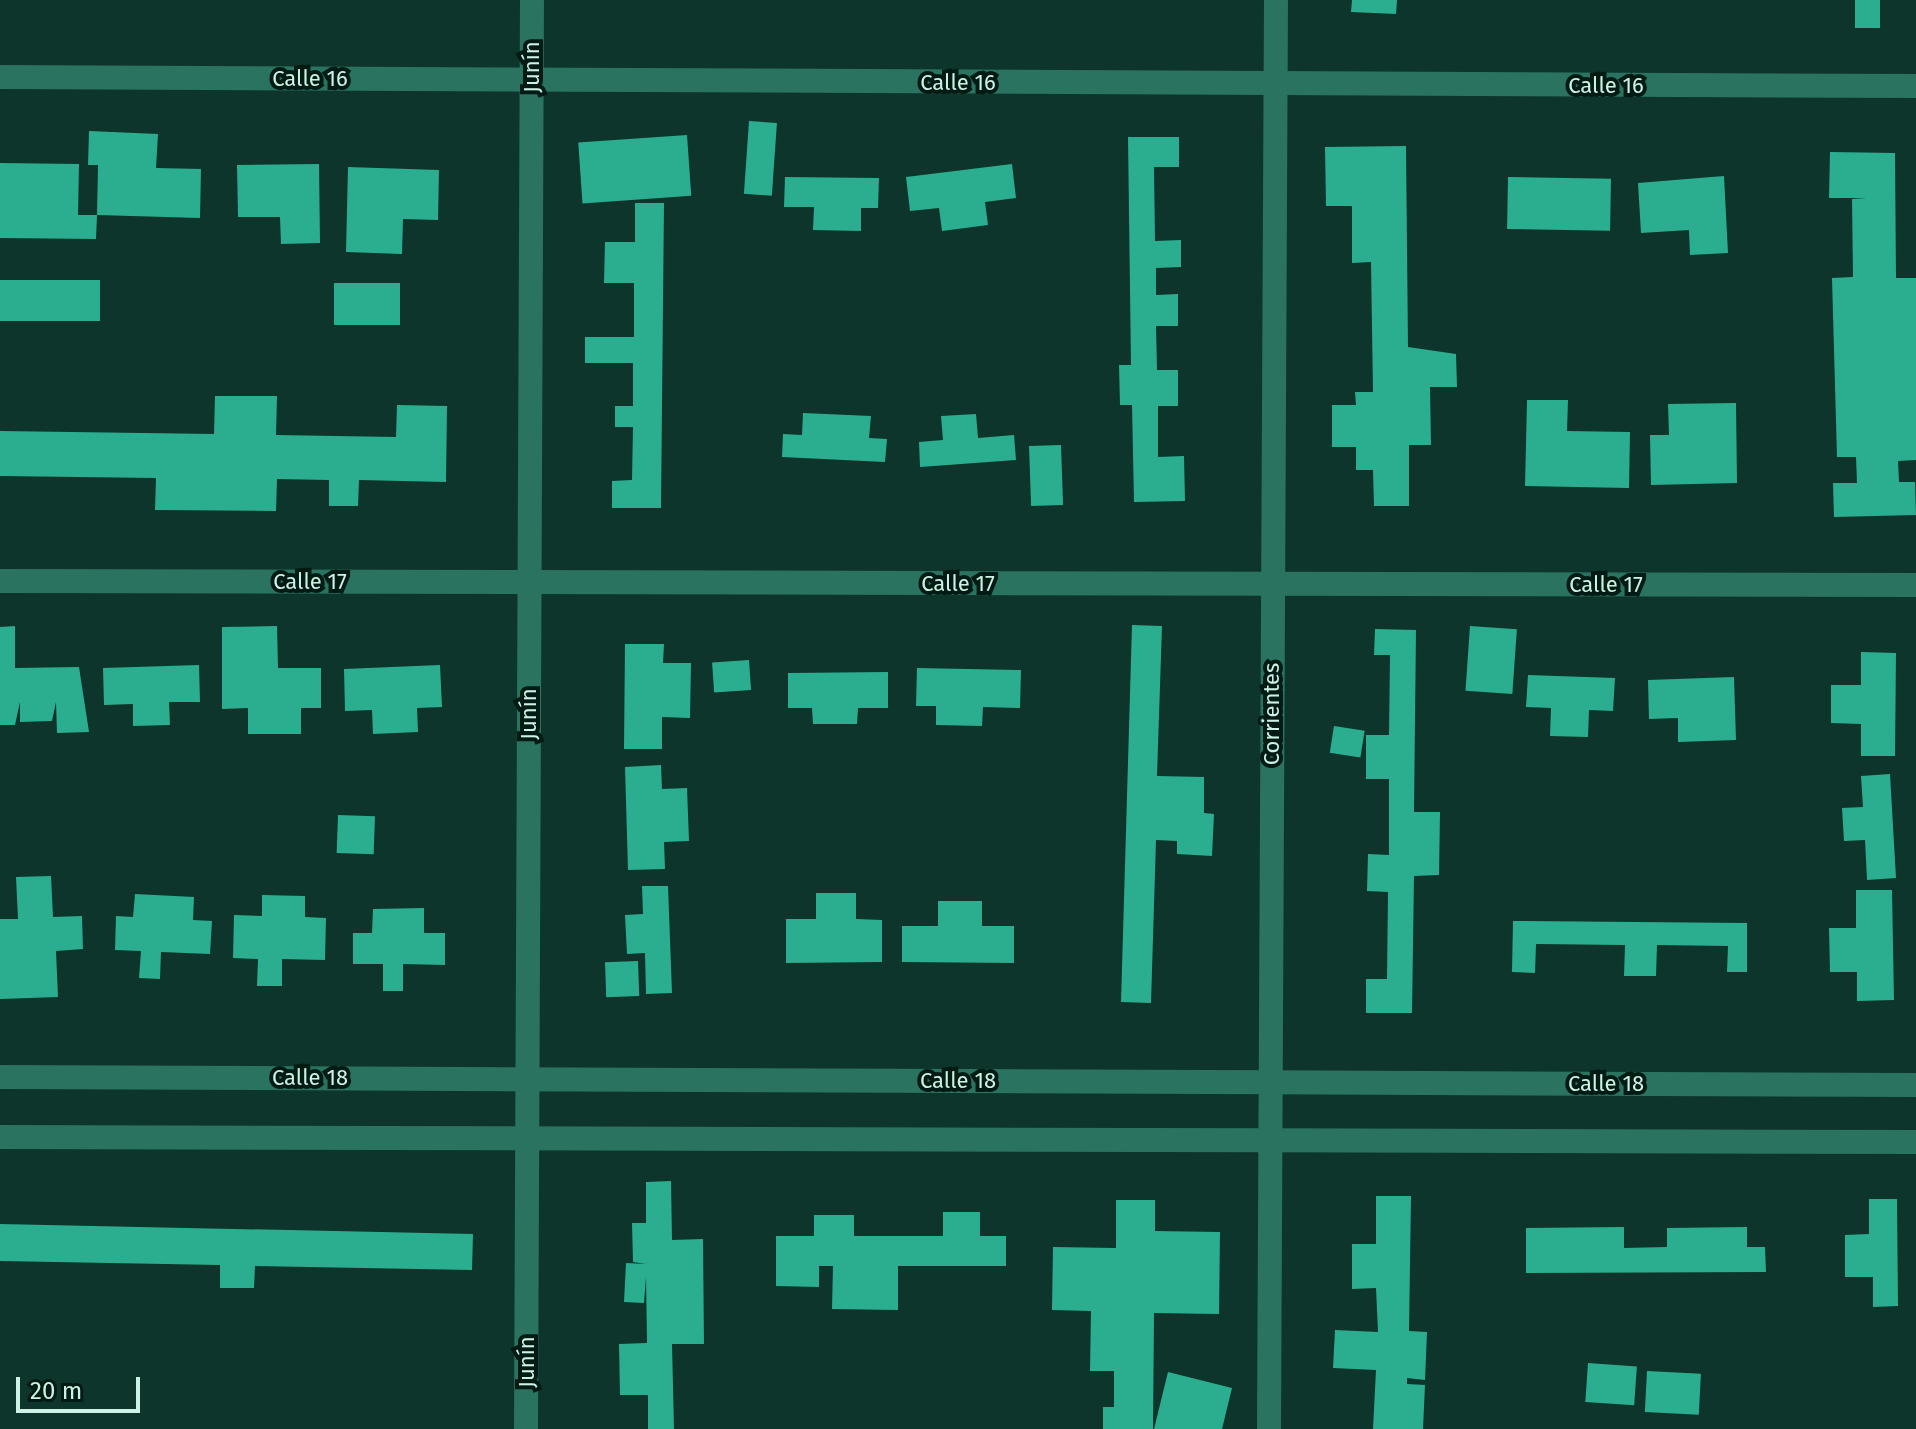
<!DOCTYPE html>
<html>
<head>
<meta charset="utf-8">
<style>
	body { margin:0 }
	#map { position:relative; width:1916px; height:1429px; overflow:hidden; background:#0d352b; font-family:"Fira Sans",sans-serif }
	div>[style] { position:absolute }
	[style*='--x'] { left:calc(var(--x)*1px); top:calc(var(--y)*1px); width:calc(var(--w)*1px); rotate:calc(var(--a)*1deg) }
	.building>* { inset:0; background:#2bae8f; transform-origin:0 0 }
	.minor>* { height:24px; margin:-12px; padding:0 12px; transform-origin:12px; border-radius:12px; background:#2a7360 }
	span { translate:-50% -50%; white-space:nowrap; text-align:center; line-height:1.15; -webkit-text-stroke:8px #001b13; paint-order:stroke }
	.street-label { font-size:22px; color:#cef1e5 }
	.scale { position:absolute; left:16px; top:1377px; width:124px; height:36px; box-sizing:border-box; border:4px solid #cef1e5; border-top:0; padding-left:10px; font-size:24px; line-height:28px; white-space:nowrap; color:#cef1e5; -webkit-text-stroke:6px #001b13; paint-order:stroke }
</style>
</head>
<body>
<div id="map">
	<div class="building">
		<i style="clip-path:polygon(1352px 0,1397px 0,1396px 14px,1351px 12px)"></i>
		<i style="left:1855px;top:0;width:25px;height:28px"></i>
		<i style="left:749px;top:121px;width:28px;height:73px;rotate:4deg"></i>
		<i style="clip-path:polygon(89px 131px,158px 134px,156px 168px,201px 169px,200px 218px,97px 215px,98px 165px,88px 165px)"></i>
		<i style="left:687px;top:135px;width:61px;height:109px;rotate:86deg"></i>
		<i style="clip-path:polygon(1128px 137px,1179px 137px,1179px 167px,1154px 167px,1155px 241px,1181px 240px,1181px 267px,1156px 268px,1156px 295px,1178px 294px,1178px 326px,1156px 326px,1157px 370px,1178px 370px,1178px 406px,1158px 406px,1158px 457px,1184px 456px,1185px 501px,1134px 502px,1132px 405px,1120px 405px,1119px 365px,1131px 365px)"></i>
		<i style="clip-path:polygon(1406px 146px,1408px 347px,1456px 354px,1457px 387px,1430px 387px,1431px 445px,1409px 445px,1409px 506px,1374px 506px,1373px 470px,1356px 470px,1356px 447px,1332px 447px,1332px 405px,1356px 405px,1355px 392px,1373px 392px,1371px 262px,1352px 263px,1352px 206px,1326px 206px,1325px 147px)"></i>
		<i style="clip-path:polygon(1830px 152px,1895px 153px,1896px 278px,1916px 278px,1916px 460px,1898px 461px,1899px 482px,1915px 482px,1916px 515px,1834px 517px,1833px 483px,1857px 483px,1856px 457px,1837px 457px,1832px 278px,1853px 277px,1852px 199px,1867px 198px,1829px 198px)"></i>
		<i style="clip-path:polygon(0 163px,79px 164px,78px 215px,97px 215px,96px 239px,0 238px)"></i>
		<i style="clip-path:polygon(319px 164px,320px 243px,281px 244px,280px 217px,238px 217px,237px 165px)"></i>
		<i style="clip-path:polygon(1012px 164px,1016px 198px,985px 202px,988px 225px,942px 231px,939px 208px,910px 211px,906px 177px)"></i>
		<i style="clip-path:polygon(348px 167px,439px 170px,438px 220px,403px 219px,402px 254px,346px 252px)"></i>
		<i style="clip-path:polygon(1724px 176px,1728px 253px,1690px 255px,1689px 230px,1641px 233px,1638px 183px)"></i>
		<i style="clip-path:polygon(785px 177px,879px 178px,878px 208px,861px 208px,861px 231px,813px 230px,814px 207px,784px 207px)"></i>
		<i style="left:1508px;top:177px;width:103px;height:52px;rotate:1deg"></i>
		<i style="clip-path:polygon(635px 203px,664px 203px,661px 508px,612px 508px,612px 481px,632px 480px,633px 427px,615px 427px,615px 406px,633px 406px,633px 363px,585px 363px,585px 337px,634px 337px,634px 283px,604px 283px,605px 242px,635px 242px)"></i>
		<i style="left:100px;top:280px;width:41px;height:100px;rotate:90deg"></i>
		<i style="left:334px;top:283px;width:66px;height:42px"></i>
		<i style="clip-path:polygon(215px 396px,277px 396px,276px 435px,396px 437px,397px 405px,447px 406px,446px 482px,359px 480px,358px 506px,329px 506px,329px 480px,277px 479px,276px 511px,155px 510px,156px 478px,0 476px,0 431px,214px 434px)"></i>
		<i style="clip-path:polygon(1527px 400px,1568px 400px,1567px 431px,1630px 432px,1629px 488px,1525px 486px)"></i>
		<i style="clip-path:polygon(1736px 403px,1737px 483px,1651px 485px,1650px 435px,1669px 435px,1668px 404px)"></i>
		<i style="clip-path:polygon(803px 413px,871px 416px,869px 438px,887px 439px,885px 462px,782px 457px,783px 434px,802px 435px)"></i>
		<i style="clip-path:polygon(976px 414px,978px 438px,1014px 435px,1016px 460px,920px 467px,919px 442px,943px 440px,941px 416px)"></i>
		<i style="left:1061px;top:445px;width:60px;height:32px;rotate:88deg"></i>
		<i style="clip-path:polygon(1132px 625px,1162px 626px,1157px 776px,1204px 777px,1204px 813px,1214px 814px,1212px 856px,1177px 854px,1177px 841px,1156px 840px,1151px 1003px,1121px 1002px)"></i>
		<i style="clip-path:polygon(15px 626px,15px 668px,79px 667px,89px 732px,57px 733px,56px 702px,52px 721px,20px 722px,20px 702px,15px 725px,0 725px,0 627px)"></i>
		<i style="clip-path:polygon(277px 626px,278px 668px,321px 668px,321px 708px,301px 708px,301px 734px,248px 734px,248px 708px,222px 709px,222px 627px)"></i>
		<i style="left:1470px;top:626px;width:47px;height:65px;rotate:4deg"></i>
		<i style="clip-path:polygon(1375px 629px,1416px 630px,1414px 812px,1440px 812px,1439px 875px,1414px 876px,1412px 1013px,1366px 1013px,1366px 979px,1387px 979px,1388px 892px,1367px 891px,1368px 854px,1389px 855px,1389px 779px,1366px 779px,1366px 735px,1389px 735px,1390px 655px,1374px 655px)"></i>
		<i style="clip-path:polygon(625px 644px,664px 644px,663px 663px,691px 663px,690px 718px,662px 717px,662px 749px,624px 749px)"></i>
		<i style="clip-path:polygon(1861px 652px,1896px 653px,1895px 756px,1861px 756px,1861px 724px,1831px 723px,1831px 685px,1861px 685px)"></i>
		<i style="left:749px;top:660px;width:30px;height:37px;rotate:86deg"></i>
		<i style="clip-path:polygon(199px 665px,200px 702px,169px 702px,170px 725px,133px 726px,133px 704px,104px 705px,103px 668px)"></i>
		<i style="clip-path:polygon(440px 665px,442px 707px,417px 708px,418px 732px,373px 734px,372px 710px,345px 711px,344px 669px)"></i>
		<i style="clip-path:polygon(917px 668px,1021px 670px,1020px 708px,983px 707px,982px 726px,936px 725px,936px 706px,916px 706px)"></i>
		<i style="clip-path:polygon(888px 672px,888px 708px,858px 708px,857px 724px,813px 724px,812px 708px,788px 708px,788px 673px)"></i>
		<i style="clip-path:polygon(1528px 675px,1615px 678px,1613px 711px,1589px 710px,1588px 737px,1550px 736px,1551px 708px,1526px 707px)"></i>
		<i style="clip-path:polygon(1734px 677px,1736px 740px,1678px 742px,1678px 718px,1649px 719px,1648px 680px)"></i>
		<i style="left:1334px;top:726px;width:31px;height:27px;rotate:9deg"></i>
		<i style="clip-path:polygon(661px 765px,662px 789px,687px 788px,689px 841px,664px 842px,665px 869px,628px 870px,625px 767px)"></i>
		<i style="clip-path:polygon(1890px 774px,1896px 878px,1867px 880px,1865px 840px,1844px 841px,1842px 808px,1863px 807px,1861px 776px)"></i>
		<i style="left:338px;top:815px;width:37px;height:38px;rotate:2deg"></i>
		<i style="clip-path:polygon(51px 876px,53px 917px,82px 916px,83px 949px,56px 951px,58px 997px,0 999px,0 919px,18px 919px,16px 877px)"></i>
		<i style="clip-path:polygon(642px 886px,668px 886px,672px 993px,646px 994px,645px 953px,627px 954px,625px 915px,643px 914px)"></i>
		<i style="clip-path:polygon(1856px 890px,1892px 890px,1894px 1000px,1857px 1001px,1857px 972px,1830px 972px,1829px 928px,1856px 928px)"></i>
		<i style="clip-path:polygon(816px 893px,856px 893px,856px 919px,882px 920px,882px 962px,786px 963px,786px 919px,816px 919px)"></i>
		<i style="clip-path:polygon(135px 894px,194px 897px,193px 920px,212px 921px,210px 954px,161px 952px,160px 979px,139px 978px,141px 951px,115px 950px,116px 916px,133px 917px)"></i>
		<i style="clip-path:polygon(262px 895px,305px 896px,305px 917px,326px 918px,325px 960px,282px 959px,282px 986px,257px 986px,258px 959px,233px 958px,234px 915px,262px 916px)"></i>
		<i style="clip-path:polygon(938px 901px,982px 901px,982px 926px,1014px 926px,1014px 963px,902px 962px,902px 926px,938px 926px)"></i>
		<i style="clip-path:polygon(424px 908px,424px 933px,445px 933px,445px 965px,403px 964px,403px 991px,383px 991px,383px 964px,353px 964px,353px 933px,372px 933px,373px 909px)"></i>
		<i style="clip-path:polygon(1513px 921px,1747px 923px,1747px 972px,1727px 972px,1728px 946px,1657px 945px,1656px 976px,1624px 976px,1625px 945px,1536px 944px,1535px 973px,1512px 972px)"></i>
		<i style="left:638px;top:961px;width:35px;height:33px;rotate:88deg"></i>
		<i style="clip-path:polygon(671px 1181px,672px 1240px,703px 1239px,704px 1344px,672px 1344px,674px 1429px,648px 1429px,648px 1395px,620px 1395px,619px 1344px,647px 1343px,646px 1277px,644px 1303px,624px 1302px,626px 1263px,646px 1264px,633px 1262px,632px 1223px,646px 1223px,646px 1182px)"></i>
		<i style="clip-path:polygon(1376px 1196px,1411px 1196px,1409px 1331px,1427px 1332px,1425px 1380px,1407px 1378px,1407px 1384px,1425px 1385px,1423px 1429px,1373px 1429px,1376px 1370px,1333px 1368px,1335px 1330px,1378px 1332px,1376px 1288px,1352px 1289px,1352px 1244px,1376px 1244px)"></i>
		<i style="clip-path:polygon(1869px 1199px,1897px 1199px,1898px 1306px,1873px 1307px,1873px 1277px,1845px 1277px,1845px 1235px,1869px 1234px)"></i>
		<i style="clip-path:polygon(1116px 1200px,1155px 1200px,1155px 1231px,1220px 1232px,1219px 1314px,1154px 1313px,1153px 1429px,1103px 1429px,1103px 1407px,1114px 1407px,1114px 1371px,1090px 1371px,1091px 1311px,1052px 1310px,1053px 1247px,1116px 1248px)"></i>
		<i style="clip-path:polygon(943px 1212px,980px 1212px,980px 1236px,1006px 1236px,1006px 1266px,898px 1266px,898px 1310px,832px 1309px,833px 1266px,819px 1266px,819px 1287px,776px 1286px,776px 1236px,814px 1236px,814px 1215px,854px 1215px,854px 1236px,943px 1236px)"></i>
		<i style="clip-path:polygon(0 1224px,473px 1234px,472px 1270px,255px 1266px,254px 1288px,220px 1288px,220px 1265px,0 1261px)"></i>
		<i style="clip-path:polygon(1624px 1227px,1624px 1248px,1667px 1247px,1667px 1228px,1747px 1227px,1747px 1247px,1765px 1247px,1766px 1272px,1526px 1273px,1526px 1228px)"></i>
		<i style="left:1588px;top:1363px;width:49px;height:39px;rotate:4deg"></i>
		<i style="left:1647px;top:1371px;width:54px;height:41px;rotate:3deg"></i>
		<i style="clip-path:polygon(1168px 1372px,1232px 1388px,1222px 1429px,1154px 1429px)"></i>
	</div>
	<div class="minor">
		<i style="--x:0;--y:77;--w:1916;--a:0.27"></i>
		<i style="--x:0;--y:581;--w:1916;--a:0.12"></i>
		<i style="--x:0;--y:1077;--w:1916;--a:0.24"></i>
		<i style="--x:0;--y:1137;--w:1916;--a:0.15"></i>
		<i style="--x:526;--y:1429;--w:1429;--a:-89.76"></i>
		<i style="--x:1269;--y:1429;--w:1429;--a:-89.72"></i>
	</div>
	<div class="street-label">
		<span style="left:532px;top:67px;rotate:-90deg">Junín</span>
		<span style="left:310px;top:79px">Calle 16</span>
		<span style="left:958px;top:83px">Calle 16</span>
		<span style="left:1606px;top:86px">Calle 16</span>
		<span style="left:310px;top:582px">Calle 17</span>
		<span style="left:958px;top:584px">Calle 17</span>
		<span style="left:1606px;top:585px">Calle 17</span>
		<span style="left:529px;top:714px;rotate:-90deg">Junín</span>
		<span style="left:1272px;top:714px;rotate:-90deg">Corrientes</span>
		<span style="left:310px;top:1078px">Calle 18</span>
		<span style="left:958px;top:1081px">Calle 18</span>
		<span style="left:1606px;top:1084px">Calle 18</span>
		<span style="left:527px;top:1362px;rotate:-90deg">Junín</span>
	</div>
	<div class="scale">20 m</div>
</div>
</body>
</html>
